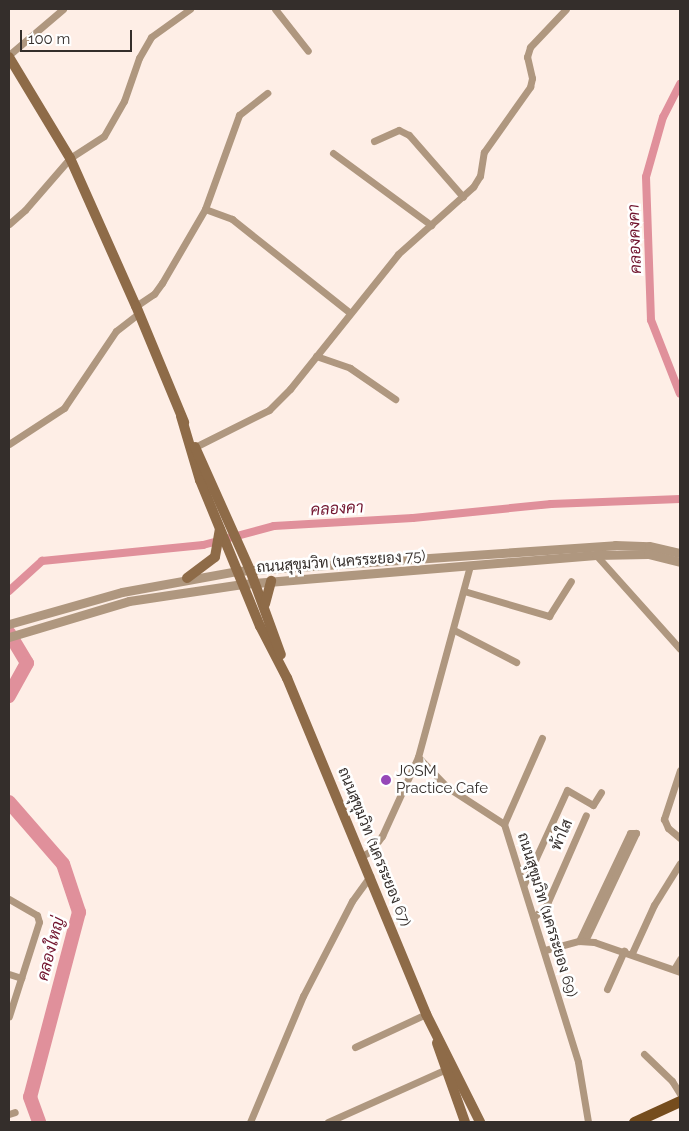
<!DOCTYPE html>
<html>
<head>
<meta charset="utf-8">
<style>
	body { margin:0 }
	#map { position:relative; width:689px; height:1131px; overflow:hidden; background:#feeee6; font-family:Raleway,Sarabun,sans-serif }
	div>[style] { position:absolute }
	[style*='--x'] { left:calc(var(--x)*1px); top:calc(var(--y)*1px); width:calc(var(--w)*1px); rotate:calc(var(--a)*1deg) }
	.canal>* { height:8px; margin:-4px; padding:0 4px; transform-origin:4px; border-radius:4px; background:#e0909b }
	.river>* { height:14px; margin:-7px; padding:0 7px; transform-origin:7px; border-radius:7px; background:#e0909b }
	.minor>* { height:7px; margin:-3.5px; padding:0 3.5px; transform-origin:3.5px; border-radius:3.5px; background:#af977f }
	.tertiary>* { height:9px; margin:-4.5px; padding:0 4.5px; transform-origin:4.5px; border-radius:4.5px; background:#af977f }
	.secondary>* { height:10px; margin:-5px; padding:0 5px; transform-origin:5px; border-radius:5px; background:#8e6b48 }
	.primary>* { height:11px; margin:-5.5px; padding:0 5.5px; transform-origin:5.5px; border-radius:5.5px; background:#754c1d }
	.dots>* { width:14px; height:14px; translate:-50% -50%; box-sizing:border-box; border:2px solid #fff; border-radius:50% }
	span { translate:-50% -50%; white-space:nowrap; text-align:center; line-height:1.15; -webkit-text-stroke:5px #fff; paint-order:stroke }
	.street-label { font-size:15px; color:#342e2b }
	.poi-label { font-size:15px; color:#342e2b }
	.left { translate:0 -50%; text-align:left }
	.water-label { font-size:16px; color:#72152f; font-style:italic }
	.frame { position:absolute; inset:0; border:10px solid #342e2b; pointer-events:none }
	.scale { position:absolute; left:20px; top:30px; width:112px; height:22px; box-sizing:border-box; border:2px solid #342e2b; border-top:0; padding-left:6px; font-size:15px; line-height:18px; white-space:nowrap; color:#342e2b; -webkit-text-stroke:4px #fff; paint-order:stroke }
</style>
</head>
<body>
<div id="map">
	<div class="canal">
		<i style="--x:680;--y:84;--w:37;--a:117"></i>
		<i style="--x:663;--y:117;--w:62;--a:105.8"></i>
		<i style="--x:646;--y:177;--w:143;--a:88"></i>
		<i style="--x:651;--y:320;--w:79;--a:68.6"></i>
		<i style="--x:9;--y:591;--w:45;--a:-42.3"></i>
		<i style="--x:42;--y:561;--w:162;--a:-5.7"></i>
		<i style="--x:203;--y:545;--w:73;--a:-15"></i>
		<i style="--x:274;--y:526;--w:139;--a:-3.3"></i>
		<i style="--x:413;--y:518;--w:139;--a:-5.8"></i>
		<i style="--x:551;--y:504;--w:129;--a:-2.2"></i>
	</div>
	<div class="river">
		<i style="--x:9;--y:633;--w:35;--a:59"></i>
		<i style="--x:27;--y:663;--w:38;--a:119"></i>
		<i style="--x:9;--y:802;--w:82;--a:48.9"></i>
		<i style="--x:63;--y:864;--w:51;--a:71.6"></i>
		<i style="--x:79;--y:912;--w:191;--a:104.8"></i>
		<i style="--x:30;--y:1097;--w:27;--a:70"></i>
	</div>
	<div class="minor">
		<i style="--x:275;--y:9;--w:53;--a:51.8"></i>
		<i style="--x:9;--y:55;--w:71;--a:-40.4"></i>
		<i style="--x:374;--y:141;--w:27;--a:-24"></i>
		<i style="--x:399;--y:130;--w:11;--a:27"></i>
		<i style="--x:409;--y:135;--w:82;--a:48.9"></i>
		<i style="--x:333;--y:153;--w:122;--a:36.3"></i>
		<i style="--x:205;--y:209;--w:29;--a:20"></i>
		<i style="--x:232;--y:219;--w:149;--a:38.5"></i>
		<i style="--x:9;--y:224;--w:21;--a:-41"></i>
		<i style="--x:25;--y:210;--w:69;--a:-49.1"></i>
		<i style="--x:70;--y:158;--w:40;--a:-32.9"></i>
		<i style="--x:104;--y:136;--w:40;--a:-60.3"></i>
		<i style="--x:124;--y:101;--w:46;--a:-70.8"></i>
		<i style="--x:139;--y:58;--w:24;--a:-60"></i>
		<i style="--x:151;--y:37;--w:48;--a:-35.7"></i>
		<i style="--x:136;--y:306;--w:22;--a:-34"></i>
		<i style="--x:154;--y:294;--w:14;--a:-54"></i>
		<i style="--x:162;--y:283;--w:86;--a:-59.8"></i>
		<i style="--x:205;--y:209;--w:100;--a:-70.1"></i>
		<i style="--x:239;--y:115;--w:36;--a:-38"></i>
		<i style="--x:316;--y:356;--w:36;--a:19"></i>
		<i style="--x:350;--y:368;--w:55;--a:34.6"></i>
		<i style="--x:9;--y:444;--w:66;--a:-33.2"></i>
		<i style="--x:64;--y:408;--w:93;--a:-56"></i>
		<i style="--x:116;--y:331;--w:29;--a:-38"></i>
		<i style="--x:195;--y:447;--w:83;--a:-26.6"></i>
		<i style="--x:269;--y:410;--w:30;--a:-45"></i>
		<i style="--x:290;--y:389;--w:173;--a:-51.3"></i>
		<i style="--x:398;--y:254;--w:101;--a:-41.8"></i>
		<i style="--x:473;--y:187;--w:13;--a:-58"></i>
		<i style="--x:480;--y:176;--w:24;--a:-81"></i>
		<i style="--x:484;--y:152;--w:80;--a:-54.7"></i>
		<i style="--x:530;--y:87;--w:9;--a:-77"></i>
		<i style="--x:532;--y:78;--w:22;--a:-103"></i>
		<i style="--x:527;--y:57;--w:10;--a:-73"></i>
		<i style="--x:530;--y:47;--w:52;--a:-46.5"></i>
		<i style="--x:596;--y:555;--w:126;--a:48.2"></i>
		<i style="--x:464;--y:591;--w:89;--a:16.4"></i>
		<i style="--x:549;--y:616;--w:41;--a:-57.8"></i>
		<i style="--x:454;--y:630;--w:70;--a:27.3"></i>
		<i style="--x:418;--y:757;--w:42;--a:46"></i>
		<i style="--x:447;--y:787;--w:68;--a:33"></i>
		<i style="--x:504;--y:824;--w:249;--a:72.7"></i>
		<i style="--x:578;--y:1062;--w:61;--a:80.5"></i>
		<i style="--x:680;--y:770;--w:52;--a:108.1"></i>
		<i style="--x:664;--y:819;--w:10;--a:66"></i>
		<i style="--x:668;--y:828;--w:16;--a:40"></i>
		<i style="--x:504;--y:824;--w:94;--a:-66.2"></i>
		<i style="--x:362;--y:856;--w:10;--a:-29"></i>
		<i style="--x:371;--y:851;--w:19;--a:-54"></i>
		<i style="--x:382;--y:836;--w:87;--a:-65.5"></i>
		<i style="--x:418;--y:757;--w:198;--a:-74.8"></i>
		<i style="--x:524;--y:884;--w:103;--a:-65.4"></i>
		<i style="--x:567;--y:790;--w:30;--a:30"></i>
		<i style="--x:593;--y:805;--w:15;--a:-58"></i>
		<i style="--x:9;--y:899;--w:32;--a:30"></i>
		<i style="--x:37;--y:915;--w:7;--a:74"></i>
		<i style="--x:39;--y:922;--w:99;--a:107.7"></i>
		<i style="--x:534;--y:917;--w:16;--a:-43"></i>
		<i style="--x:546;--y:906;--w:99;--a:-66.3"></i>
		<i style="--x:579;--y:941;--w:119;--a:-64.7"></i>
		<i style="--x:630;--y:833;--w:6;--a:0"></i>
		<i style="--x:636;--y:833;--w:119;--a:115.3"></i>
		<i style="--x:545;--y:950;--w:35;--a:-15"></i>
		<i style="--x:579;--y:941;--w:15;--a:4"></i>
		<i style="--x:594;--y:942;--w:91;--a:19.2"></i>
		<i style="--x:632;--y:953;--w:53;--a:-65.4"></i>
		<i style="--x:654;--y:905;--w:49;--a:-58.2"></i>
		<i style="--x:674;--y:969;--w:12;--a:-59"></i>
		<i style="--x:9;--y:974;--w:13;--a:18"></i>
		<i style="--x:607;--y:989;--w:42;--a:-65.9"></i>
		<i style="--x:355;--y:1047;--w:78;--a:-24.9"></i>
		<i style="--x:644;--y:1054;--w:39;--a:44"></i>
		<i style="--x:672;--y:1081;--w:15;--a:58"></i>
		<i style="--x:9;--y:1114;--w:6;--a:-18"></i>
		<i style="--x:250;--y:1122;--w:137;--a:-67.2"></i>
		<i style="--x:303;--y:996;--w:107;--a:-62.7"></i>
		<i style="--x:352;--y:901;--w:31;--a:-54"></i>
		<i style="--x:328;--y:1122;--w:127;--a:-24.1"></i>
	</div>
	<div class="tertiary">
		<i style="--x:9;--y:624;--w:117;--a:-15.8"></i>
		<i style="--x:122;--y:592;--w:118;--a:-10.3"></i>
		<i style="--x:238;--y:571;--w:378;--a:-3.9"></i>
		<i style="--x:615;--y:545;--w:34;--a:2"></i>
		<i style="--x:649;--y:546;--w:32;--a:13"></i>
		<i style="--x:9;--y:637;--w:125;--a:-16.7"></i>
		<i style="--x:129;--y:601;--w:115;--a:-8.5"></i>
		<i style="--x:243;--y:584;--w:354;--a:-4.7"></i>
		<i style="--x:596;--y:555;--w:52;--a:-1.1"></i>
		<i style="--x:648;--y:554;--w:33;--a:14"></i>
	</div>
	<div class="secondary">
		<i style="--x:9;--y:57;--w:118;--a:58.9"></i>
		<i style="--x:70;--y:158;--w:162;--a:66"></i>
		<i style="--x:136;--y:306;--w:126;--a:67.5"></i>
		<i style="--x:181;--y:416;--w:67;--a:73.5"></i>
		<i style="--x:200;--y:480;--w:158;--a:67.7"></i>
		<i style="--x:260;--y:626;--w:59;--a:62.6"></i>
		<i style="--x:287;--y:678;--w:364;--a:67.5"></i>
		<i style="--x:426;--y:1014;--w:121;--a:63.4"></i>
		<i style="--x:195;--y:447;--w:135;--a:65.9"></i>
		<i style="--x:250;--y:570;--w:90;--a:70"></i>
		<i style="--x:187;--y:578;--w:35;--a:-37"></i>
		<i style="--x:215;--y:557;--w:28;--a:-80"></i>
		<i style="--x:265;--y:604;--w:24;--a:-75"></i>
		<i style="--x:437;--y:1043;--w:84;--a:70.5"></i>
	</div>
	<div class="primary">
		<i style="--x:634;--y:1122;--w:51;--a:-24.5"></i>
	</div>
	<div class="dots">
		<i style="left:386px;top:780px;background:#9647b8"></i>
	</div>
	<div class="street-label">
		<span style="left:341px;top:562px;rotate:-4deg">ถนนสุขุมวิท (นครระยอง 75)</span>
		<span style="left:562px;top:835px;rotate:-66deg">พ้าใส</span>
		<span style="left:374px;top:847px;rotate:68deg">ถนนสุขุมวิท (นครระยอง 67)</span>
		<span style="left:547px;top:915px;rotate:73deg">ถนนสุขุมวิท (นครระยอง 69)</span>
	</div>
	<div class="poi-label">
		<span class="left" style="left:396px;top:780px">JOSM<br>Practice Cafe</span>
	</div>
	<div class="water-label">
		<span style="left:635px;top:239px;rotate:-92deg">คลองคงคา</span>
		<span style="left:337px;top:509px;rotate:-3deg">คลองคา</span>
		<span style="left:51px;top:949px;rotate:-75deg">คลองใหญ่</span>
	</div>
	<div class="frame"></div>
	<div class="scale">100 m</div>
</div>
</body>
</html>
